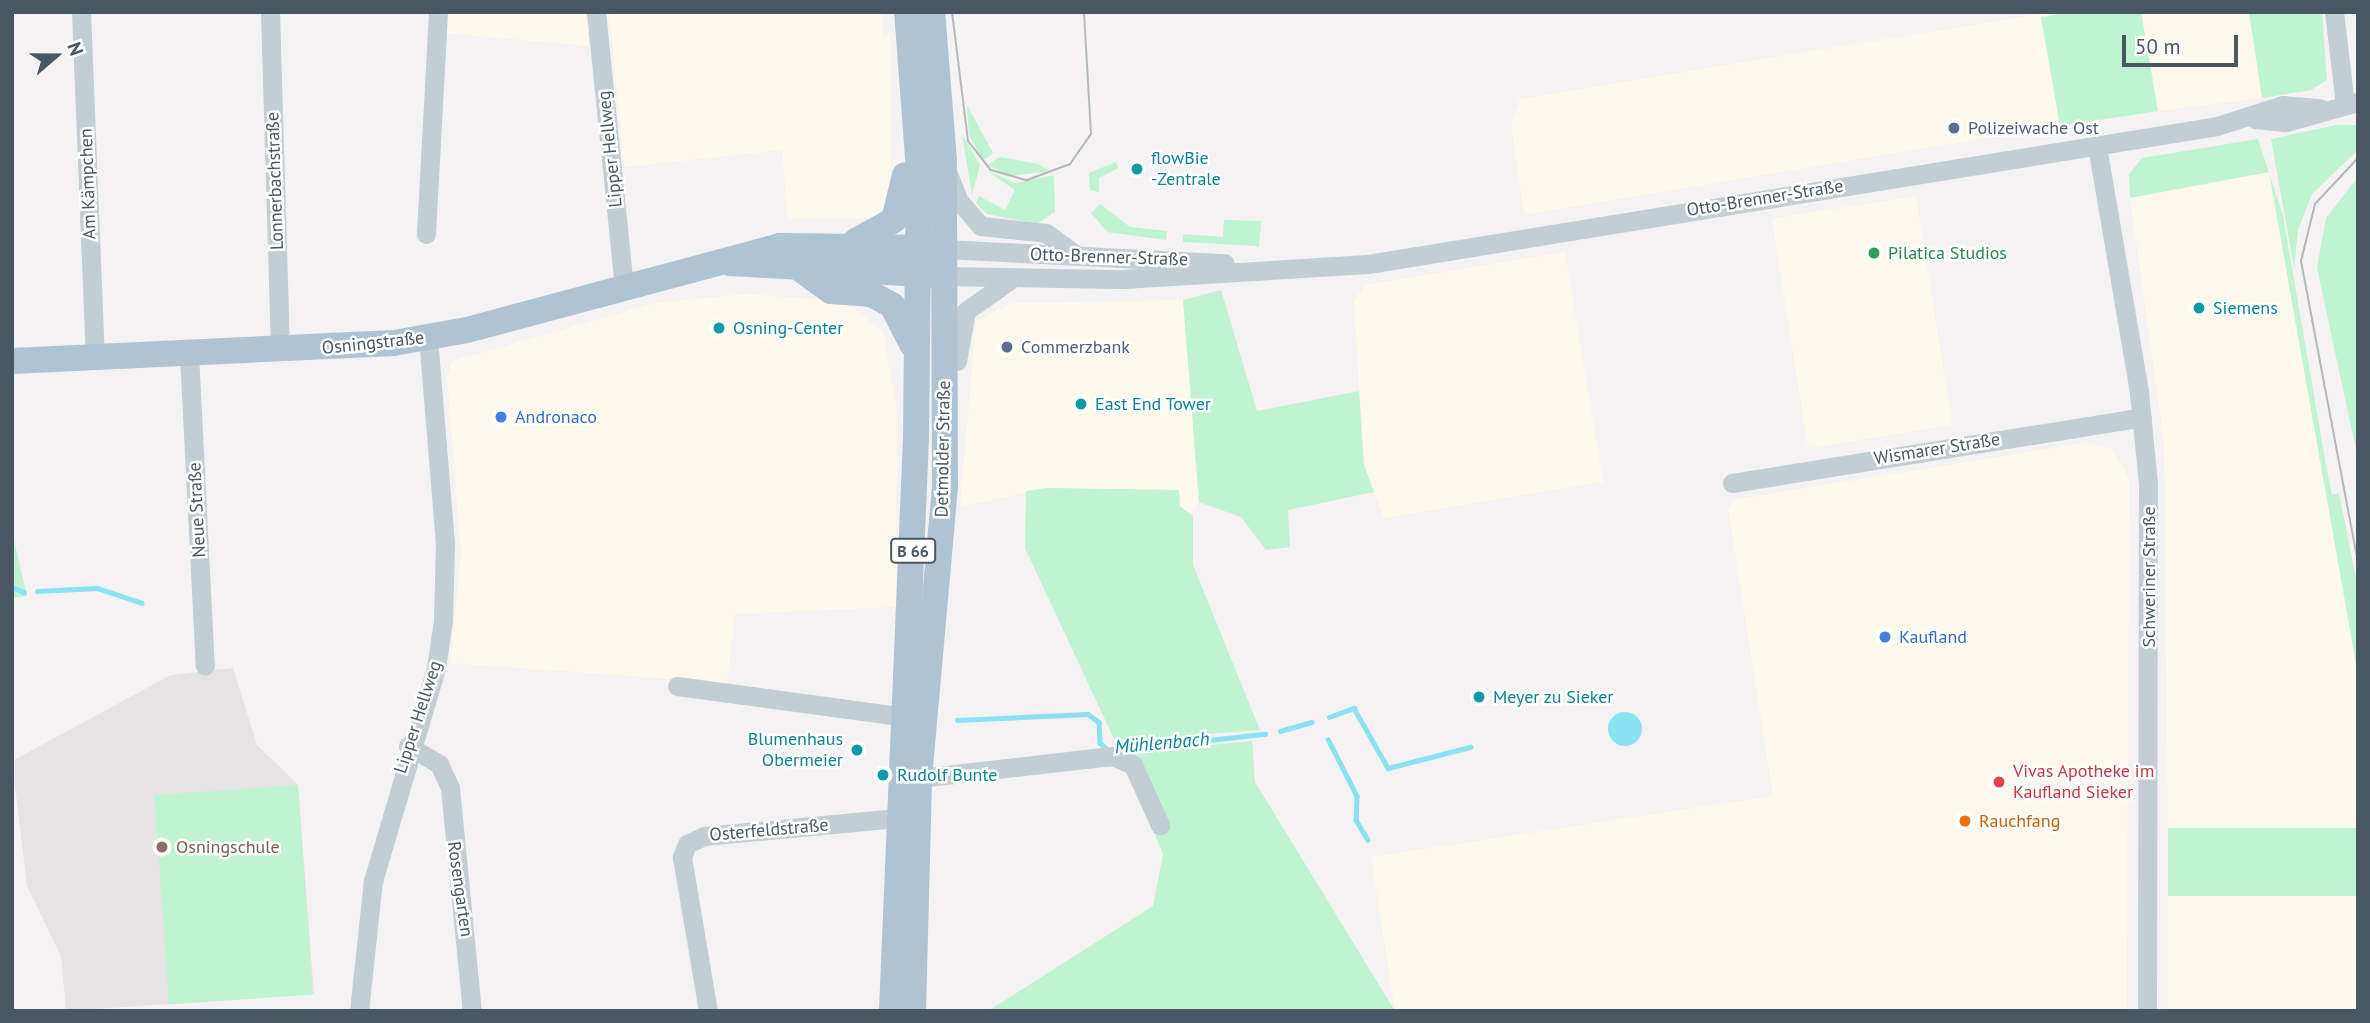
<!DOCTYPE html>
<html>
<head>
<meta charset="utf-8">
<style>
	body { margin:0 }
	#map { position:relative; width:2370px; height:1023px; overflow:hidden; background:#f4f2f2; font-family:"PT Sans",sans-serif }
	div>[style] { position:absolute }
	[style*='--x'] { left:calc(var(--x)*1px); top:calc(var(--y)*1px); width:calc(var(--w)*1px); rotate:calc(var(--a)*1deg) }
	.commercial>* { inset:0; background:#fef8ed; transform-origin:0 0 }
	.education>* { inset:0; background:#e5e3e4 }
	.green>* { inset:0; background:#bff3d1; transform-origin:0 0 }
	.water>* { inset:0; background:#8ae2f3 }
	.round { border-radius:50% }
	.stream>* { height:4.5px; margin:-2.25px; padding:0 2.25px; transform-origin:2.25px; border-radius:2.25px; background:#8ae2f3 }
	.minor>* { height:19px; margin:-9.5px; padding:0 9.5px; transform-origin:9.5px; border-radius:9.5px; background:#c2cdd4 }
	.major>* { height:26px; margin:-13px; padding:0 13px; transform-origin:13px; border-radius:13px; background:#b0c3d2 }
	.tram>* { height:2px; margin:-1px; padding:0 1px; transform-origin:1px; border-radius:1px; background:#b4b8bd }
	.dots>* { width:19px; height:19px; translate:-50% -50%; box-sizing:border-box; border:4px solid #fff; border-radius:50% }
	span { translate:-50% -50%; white-space:nowrap; text-align:center; line-height:1.15; -webkit-text-stroke:5px #fff; paint-order:stroke }
	.shield-label span { padding:2px 5px; background:#fff; border:2px solid; border-radius:5px; -webkit-text-stroke-width:0 }
	.shield-label { font-size:16px; color:#485761; font-weight:700 }
	.service-label { font-size:18px; color:#4e5e75 }
	.left { translate:0 -50%; text-align:left }
	.street-label { font-size:18px; color:#485761 }
	.culture-label { font-size:18px; color:#0d838f }
	.right { translate:-100% -50%; text-align:right }
	.leisure-label { font-size:18px; color:#27864d }
	.shop-label { font-size:18px; color:#366cbe }
	.health-label { font-size:18px; color:#be3a42 }
	.food-label { font-size:18px; color:#c56008 }
	.education-label { font-size:18px; color:#785e54 }
	.water-label { font-size:19px; color:#058198; font-style:italic }
	.frame { position:absolute; inset:0; border:14px solid #485761; pointer-events:none }
	.north { position:absolute; left:21px; top:21px; width:70px; height:70px; -webkit-text-stroke:5px #fff; paint-order:stroke; rotate:70deg; font-size:19px; font-weight:700; line-height:28px; text-align:center; color:#485761 }
	.north::after { content:''; display:block; margin:auto; width:24px; height:32px; background:#485761; clip-path:polygon(50% 0,100% 100%,50% 72%,0 100%) }
	.scale { position:absolute; left:2122px; top:35px; width:116px; height:32px; box-sizing:border-box; border:4px solid #485761; border-top:0; padding-left:9px; font-size:21px; line-height:24px; white-space:nowrap; color:#485761; -webkit-text-stroke:5px #fff; paint-order:stroke }
</style>
</head>
<body>
<div id="map">
	<div class="commercial">
		<i style="clip-path:polygon(445px 12px,586px 12px,589px 46px,443px 33px)"></i>
		<i style="clip-path:polygon(609px 12px,882px 12px,883px 36px,890px 34px,892px 201px,877px 218px,788px 219px,782px 150px,624px 167px)"></i>
		<i style="clip-path:polygon(2050px 12px,2072px 12px,2041px 18px,2060px 126px,1524px 215px,1511px 125px,1520px 99px)"></i>
		<i style="clip-path:polygon(2141px 12px,2249px 12px,2262px 98px,2158px 111px)"></i>
		<i style="clip-path:polygon(2269px 172px,2358px 675px,2358px 828px,2168px 828px,2164px 442px,2130px 198px)"></i>
		<i style="left:1916px;top:196px;width:232px;height:146px;rotate:81deg"></i>
		<i style="clip-path:polygon(1565px 252px,1603px 482px,1384px 518px,1364px 465px,1354px 301px,1365px 285px)"></i>
		<i style="clip-path:polygon(745px 294px,843px 301px,882px 330px,897px 409px,896px 607px,735px 614px,727px 683px,450px 663px,461px 554px,447px 376px,452px 361px,655px 303px)"></i>
		<i style="clip-path:polygon(1183px 300px,1199px 502px,1189px 515px,1180px 506px,1179px 490px,1046px 488px,960px 507px,976px 321px,1012px 303px)"></i>
		<i style="clip-path:polygon(2084px 443px,2111px 448px,2129px 478px,2127px 1011px,1395px 1011px,1371px 857px,1773px 796px,1728px 508px,1738px 499px)"></i>
		<i style="left:2168px;top:896px;width:190px;height:115px"></i>
	</div>
	<div class="education">
		<i style="clip-path:polygon(233px 668px,257px 745px,298px 785px,314px 994px,66px 1011px,61px 956px,27px 886px,12px 761px,171px 675px)"></i>
	</div>
	<div class="green">
		<i style="clip-path:polygon(2072px 12px,2141px 12px,2158px 111px,2060px 126px,2041px 17px)"></i>
		<i style="clip-path:polygon(2249px 12px,2322px 12px,2327px 80px,2311px 90px,2262px 98px)"></i>
		<i style="clip-path:polygon(967px 105px,993px 153px,983px 161px,969px 135px)"></i>
		<i style="clip-path:polygon(2337px 125px,2358px 125px,2358px 150px,2312px 194px,2298px 230px,2294px 268px,2271px 139px)"></i>
		<i style="clip-path:polygon(962px 134px,980px 165px,972px 195px)"></i>
		<i style="clip-path:polygon(2258px 139px,2283px 216px,2327px 471px,2332px 495px,2339px 493px,2358px 588px,2358px 675px,2269px 172px,2130px 198px,2129px 174px,2142px 158px)"></i>
		<i style="clip-path:polygon(1000px 157px,1038px 164px,1050px 171px,1009px 176px,988px 165px)"></i>
		<i style="clip-path:polygon(1116px 162px,1118px 168px,1099px 178px,1099px 192px,1090px 190px,1089px 173px)"></i>
		<i style="clip-path:polygon(986px 170px,1015px 183px,1054px 175px,1055px 212px,1036px 224px,987px 214px,976px 203px,979px 196px,1005px 210px,1015px 190px)"></i>
		<i style="clip-path:polygon(2358px 177px,2358px 459px,2317px 268px,2326px 218px)"></i>
		<i style="clip-path:polygon(1100px 204px,1130px 227px,1167px 231px,1166px 240px,1107px 232px,1091px 213px)"></i>
		<i style="clip-path:polygon(1224px 220px,1261px 221px,1259px 246px,1183px 242px,1183px 234px,1223px 237px)"></i>
		<i style="clip-path:polygon(1221px 290px,1257px 411px,1359px 391px,1364px 465px,1374px 492px,1288px 510px,1290px 547px,1266px 550px,1241px 517px,1199px 502px,1183px 300px)"></i>
		<i style="clip-path:polygon(1046px 488px,1179px 490px,1180px 506px,1193px 516px,1193px 565px,1260px 730px,1115px 741px,1025px 548px,1026px 491px)"></i>
		<i style="clip-path:polygon(12px 532px,27px 596px,12px 598px)"></i>
		<i style="clip-path:polygon(1252px 741px,1255px 782px,1395px 1011px,988px 1011px,1153px 906px,1163px 854px,1121px 754px)"></i>
		<i style="left:298px;top:785px;width:210px;height:144px;rotate:86deg"></i>
		<i style="left:2168px;top:828px;width:190px;height:68px"></i>
	</div>
	<div class="water">
		<i class="round" style="left:1608px;top:712px;width:34px;height:34px"></i>
	</div>
	<div class="stream">
		<i style="--x:12;--y:587;--w:13;--a:23"></i>
		<i style="--x:37;--y:591;--w:60;--a:-2.9"></i>
		<i style="--x:97;--y:588;--w:47;--a:18.4"></i>
		<i style="--x:1329;--y:717;--w:27;--a:-20"></i>
		<i style="--x:1354;--y:708;--w:69;--a:60.5"></i>
		<i style="--x:1388;--y:768;--w:85;--a:-14.4"></i>
		<i style="--x:957;--y:720;--w:131;--a:-2.6"></i>
		<i style="--x:1088;--y:714;--w:14;--a:36"></i>
		<i style="--x:1099;--y:722;--w:21;--a:87"></i>
		<i style="--x:1100;--y:743;--w:11;--a:41"></i>
		<i style="--x:1280;--y:731;--w:33;--a:-16"></i>
		<i style="--x:1328;--y:739;--w:64;--a:63"></i>
		<i style="--x:1357;--y:796;--w:24;--a:92"></i>
		<i style="--x:1356;--y:820;--w:23;--a:59"></i>
		<i style="--x:1117;--y:750;--w:149;--a:-6.2"></i>
	</div>
	<div class="minor">
		<i style="--x:81;--y:12;--w:343;--a:87.7"></i>
		<i style="--x:270;--y:12;--w:338;--a:88.3"></i>
		<i style="--x:596;--y:12;--w:275;--a:84.2"></i>
		<i style="--x:2334;--y:12;--w:93;--a:83.2"></i>
		<i style="--x:2255;--y:119;--w:31;--a:6"></i>
		<i style="--x:2286;--y:122;--w:75;--a:-15.5"></i>
		<i style="--x:2097;--y:146;--w:251;--a:80.3"></i>
		<i style="--x:2139;--y:393;--w:90;--a:84.3"></i>
		<i style="--x:2148;--y:483;--w:528;--a:90.11"></i>
		<i style="--x:948;--y:174;--w:29;--a:68"></i>
		<i style="--x:959;--y:201;--w:33;--a:49"></i>
		<i style="--x:981;--y:226;--w:65;--a:6.1"></i>
		<i style="--x:1046;--y:233;--w:34;--a:36"></i>
		<i style="--x:426;--y:234;--w:222;--a:-86.9"></i>
		<i style="--x:944;--y:249;--w:281;--a:2.9"></i>
		<i style="--x:944;--y:276;--w:179;--a:1"></i>
		<i style="--x:1123;--y:279;--w:245;--a:-3.5"></i>
		<i style="--x:1368;--y:264;--w:860;--a:-9.23"></i>
		<i style="--x:2217;--y:126;--w:69;--a:-17.7"></i>
		<i style="--x:2283;--y:105;--w:37;--a:5"></i>
		<i style="--x:189;--y:354;--w:312;--a:87.1"></i>
		<i style="--x:957;--y:361;--w:51;--a:-79.8"></i>
		<i style="--x:966;--y:311;--w:54;--a:-35.2"></i>
		<i style="--x:1732;--y:483;--w:415;--a:-9.1"></i>
		<i style="--x:677;--y:686;--w:225;--a:7.7"></i>
		<i style="--x:408;--y:746;--w:36;--a:30"></i>
		<i style="--x:439;--y:764;--w:26;--a:65"></i>
		<i style="--x:450;--y:788;--w:224;--a:84.4"></i>
		<i style="--x:919;--y:778;--w:194;--a:-6.5"></i>
		<i style="--x:1112;--y:756;--w:23;--a:23"></i>
		<i style="--x:1133;--y:765;--w:66;--a:65.8"></i>
		<i style="--x:359;--y:1011;--w:131;--a:-83.9"></i>
		<i style="--x:373;--y:881;--w:222;--a:-73.5"></i>
		<i style="--x:436;--y:668;--w:49;--a:-81.7"></i>
		<i style="--x:443;--y:620;--w:76;--a:-88.5"></i>
		<i style="--x:445;--y:544;--w:208;--a:-94.7"></i>
		<i style="--x:708;--y:1011;--w:156;--a:-99.6"></i>
		<i style="--x:682;--y:857;--w:14;--a:-69"></i>
		<i style="--x:687;--y:844;--w:19;--a:-25"></i>
		<i style="--x:704;--y:836;--w:194;--a:-5.3"></i>
	</div>
	<div class="major">
		<i style="--x:856;--y:241;--w:43;--a:-28.9"></i>
		<i style="--x:894;--y:220;--w:46;--a:-76.3"></i>
		<i style="--x:730;--y:263;--w:206;--a:3.3"></i>
		<i style="--x:803;--y:271;--w:34;--a:36"></i>
		<i style="--x:831;--y:291;--w:40;--a:4.3"></i>
		<i style="--x:871;--y:294;--w:24;--a:28"></i>
		<i style="--x:892;--y:305;--w:44;--a:62.9"></i>
		<i style="--x:12;--y:361;--w:382;--a:-2.7"></i>
		<i style="--x:394;--y:343;--w:74;--a:-10.1"></i>
		<i style="--x:467;--y:330;--w:324;--a:-15"></i>
		<i style="--x:780;--y:246;--w:156;--a:0.7"></i>
		<i style="--x:892;--y:1011;--w:574;--a:-87.6"></i>
		<i style="--x:916;--y:438;--w:268;--a:-89.4"></i>
		<i style="--x:919;--y:170;--w:158;--a:-94.3"></i>
		<i style="--x:913;--y:1011;--w:233;--a:-88.5"></i>
		<i style="--x:919;--y:778;--w:295;--a:-84.9"></i>
		<i style="--x:945;--y:484;--w:324;--a:-90.2"></i>
		<i style="--x:944;--y:160;--w:148;--a:-94.6"></i>
	</div>
	<div class="tram">
		<i style="--x:952;--y:12;--w:130;--a:82.9"></i>
		<i style="--x:968;--y:141;--w:37;--a:52"></i>
		<i style="--x:991;--y:170;--w:37;--a:16"></i>
		<i style="--x:1027;--y:180;--w:46;--a:-20.4"></i>
		<i style="--x:1070;--y:164;--w:37;--a:-55"></i>
		<i style="--x:1091;--y:134;--w:122;--a:-93.3"></i>
		<i style="--x:2358;--y:158;--w:63;--a:133.1"></i>
		<i style="--x:2315;--y:204;--w:59;--a:103.8"></i>
		<i style="--x:2301;--y:261;--w:307;--a:79.3"></i>
	</div>
	<div class="dots">
		<i style="left:1954px;top:128px;background:#5c6f8a"></i>
		<i style="left:1137px;top:169px;background:#0f9aa8"></i>
		<i style="left:1874px;top:253px;background:#2e9e5b"></i>
		<i style="left:2199px;top:308px;background:#0f9aa8"></i>
		<i style="left:719px;top:328px;background:#0f9aa8"></i>
		<i style="left:1007px;top:347px;background:#5c6f8a"></i>
		<i style="left:1081px;top:404px;background:#0f9aa8"></i>
		<i style="left:501px;top:417px;background:#3f7fe0"></i>
		<i style="left:1885px;top:637px;background:#3f7fe0"></i>
		<i style="left:1479px;top:697px;background:#0f9aa8"></i>
		<i style="left:857px;top:750px;background:#0f9aa8"></i>
		<i style="left:883px;top:775px;background:#0f9aa8"></i>
		<i style="left:1999px;top:782px;background:#e0444e"></i>
		<i style="left:1965px;top:821px;background:#e8710a"></i>
		<i style="left:162px;top:847px;background:#8d6e63"></i>
	</div>
	<div class="shield-label">
		<span style="left:913px;top:551px">B 66</span>
	</div>
	<div class="service-label">
		<span class="left" style="left:1968px;top:128px">Polizeiwache Ost</span>
		<span class="left" style="left:1021px;top:347px">Commerzbank</span>
	</div>
	<div class="street-label">
		<span style="left:610px;top:149px;rotate:-96deg">Lipper Hellweg</span>
		<span style="left:275px;top:181px;rotate:-92deg">Lonnerbachstraße</span>
		<span style="left:88px;top:184px;rotate:-92deg">Am Kämpchen</span>
		<span style="left:1765px;top:198px;rotate:-9deg">Otto-Brenner-Straße</span>
		<span style="left:1109px;top:257px;rotate:2deg">Otto-Brenner-Straße</span>
		<span style="left:373px;top:343px;rotate:-6deg">Osningstraße</span>
		<span style="left:943px;top:449px;rotate:-89deg">Detmolder Straße</span>
		<span style="left:1937px;top:449px;rotate:-9deg">Wismarer Straße</span>
		<span style="left:197px;top:510px;rotate:-93deg">Neue Straße</span>
		<span style="left:2149px;top:577px;rotate:-90deg">Schweriner Straße</span>
		<span style="left:418px;top:717px;rotate:-72deg">Lipper Hellweg</span>
		<span style="left:769px;top:830px;rotate:-5deg">Osterfeldstraße</span>
		<span style="left:460px;top:889px;rotate:82deg">Rosengarten</span>
	</div>
	<div class="culture-label">
		<span class="left" style="left:1151px;top:169px">flowBie<br>-Zentrale</span>
		<span class="left" style="left:2213px;top:308px">Siemens</span>
		<span class="left" style="left:733px;top:328px">Osning-Center</span>
		<span class="left" style="left:1095px;top:404px">East End Tower</span>
		<span class="left" style="left:1493px;top:697px">Meyer zu Sieker</span>
		<span class="right" style="left:843px;top:750px">Blumenhaus<br>Obermeier</span>
		<span class="left" style="left:897px;top:775px">Rudolf Bunte</span>
	</div>
	<div class="leisure-label">
		<span class="left" style="left:1888px;top:253px">Pilatica Studios</span>
	</div>
	<div class="shop-label">
		<span class="left" style="left:515px;top:417px">Andronaco</span>
		<span class="left" style="left:1899px;top:637px">Kaufland</span>
	</div>
	<div class="health-label">
		<span class="left" style="left:2013px;top:782px">Vivas Apotheke im<br>Kaufland Sieker</span>
	</div>
	<div class="food-label">
		<span class="left" style="left:1979px;top:821px">Rauchfang</span>
	</div>
	<div class="education-label">
		<span class="left" style="left:176px;top:847px">Osningschule</span>
	</div>
	<div class="water-label">
		<span style="left:1162px;top:743px;rotate:-5deg">Mühlenbach</span>
	</div>
	<div class="frame"></div>
	<div class="north">N</div>
	<div class="scale">50 m</div>
</div>
</body>
</html>
